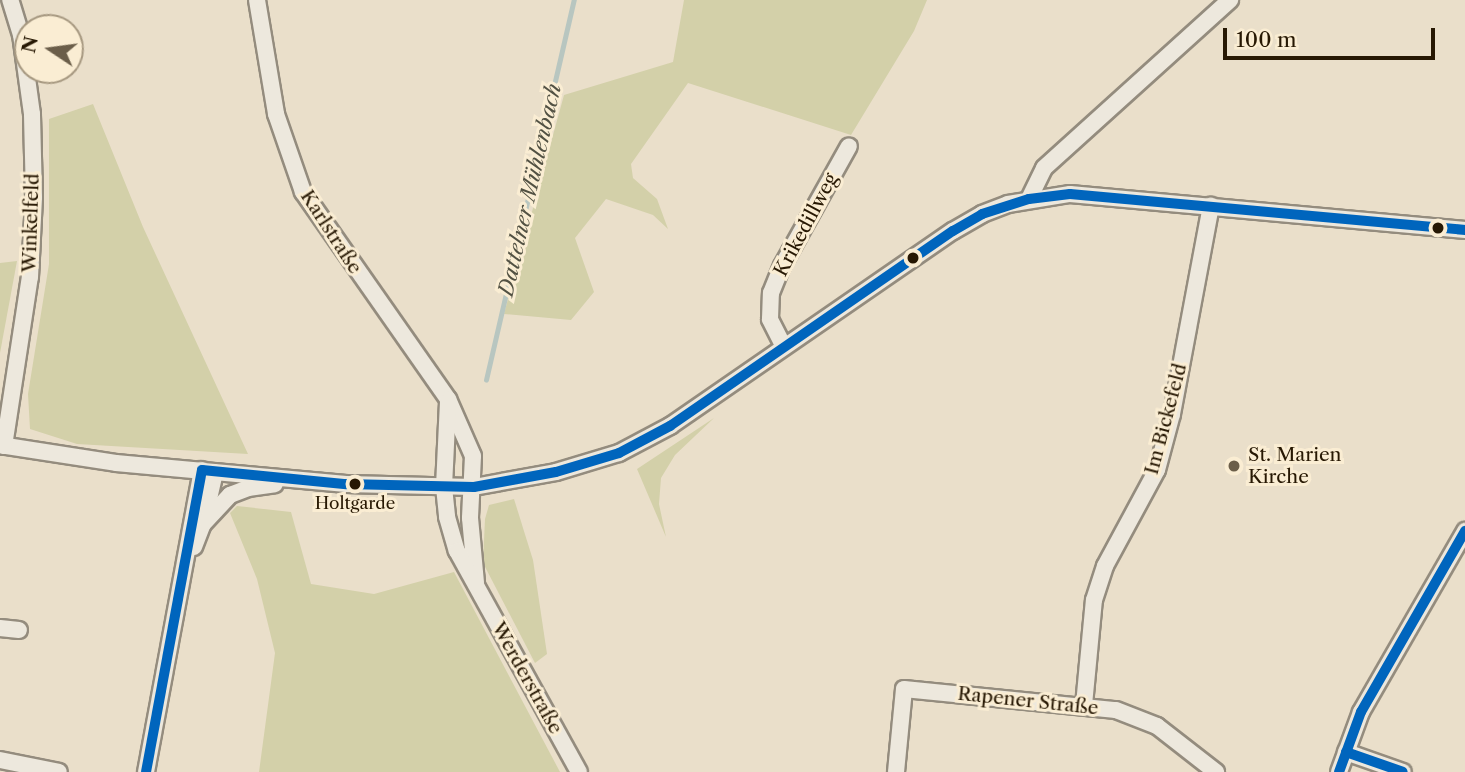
<!DOCTYPE html>
<html>
<head>
<meta charset="utf-8">
<style>
	body { margin:0 }
	#map { position:relative; width:1465px; height:772px; overflow:hidden; background:#eadfca; font-family:"Libre Caslon Text",serif }
	div>[style] { position:absolute }
	[style*='--x'] { left:calc(var(--x)*1px); top:calc(var(--y)*1px); width:calc(var(--w)*1px); rotate:calc(var(--a)*1deg) }
	.green>* { inset:0; background:#d3d0a9 }
	.stream>* { height:4.5px; margin:-2.25px; padding:0 2.25px; transform-origin:2.25px; border-radius:2.25px; background:#b8c6c0 }
	.roads { filter:drop-shadow(2px 0 #948c7e) drop-shadow(-2px 0 #948c7e) drop-shadow(0 2px #948c7e) drop-shadow(0 -2px #948c7e) }
	.minor>* { height:16px; margin:-8px; padding:0 8px; transform-origin:8px; border-radius:8px; background:#ede8dd }
	.bus-1>* { height:10px; margin:-5px; padding:0 5px; transform-origin:5px; border-radius:5px; background:#0065bd }
	.dots>* { width:19px; height:19px; translate:-50% -50%; box-sizing:border-box; border:4px solid #faedd3; border-radius:50% }
	span { translate:-50% -50%; white-space:nowrap; text-align:center; line-height:1.15; -webkit-text-stroke:6px #faedd3; paint-order:stroke }
	.bus-label { font-size:17px; color:#271803 }
	.street-label { font-size:19px; color:#271803 }
	.poi-label { font-size:19px; color:#271803 }
	.left { translate:0 -50%; text-align:left }
	.water-label { font-size:21px; color:#525143; font-style:italic }
	.north { position:absolute; left:14px; top:14px; width:70px; height:70px; box-sizing:border-box; background:#faedd3; border:2px solid #a69880; border-radius:50%; rotate:283deg; font-size:19px; font-weight:700; line-height:28px; text-align:center; color:#271803 }
	.north::after { content:''; display:block; margin:auto; width:24px; height:32px; background:#6b5e49; clip-path:polygon(50% 0,100% 100%,50% 72%,0 100%) }
	.scale { position:absolute; left:1223px; top:28px; width:212px; height:32px; box-sizing:border-box; border:4px solid #271803; border-top:0; padding-left:9px; font-size:21px; line-height:24px; white-space:nowrap; color:#271803; -webkit-text-stroke:5px #faedd3; paint-order:stroke }
</style>
</head>
<body>
<div id="map">
	<div class="green">
		<i style="clip-path:polygon(684px 0,927px 0,914px 31px,851px 135px,688px 83px,631px 164px,633px 178px,657px 199px,668px 229px,653px 215px,606px 199px,575px 238px,594px 292px,571px 320px,504px 314px,564px 95px,673px 62px)"></i>
		<i style="clip-path:polygon(93px 104px,143px 227px,248px 454px,77px 444px,30px 429px,28px 394px,49px 264px,49px 119px)"></i>
		<i style="clip-path:polygon(17px 261px,0 353px,0 263px)"></i>
		<i style="clip-path:polygon(714px 418px,675px 455px,661px 478px,659px 504px,666px 537px,637px 469px)"></i>
		<i style="clip-path:polygon(514px 499px,533px 560px,547px 654px,535px 663px,483px 563px,485px 519px,489px 505px)"></i>
		<i style="clip-path:polygon(237px 506px,291px 512px,311px 584px,374px 594px,454px 572px,560px 772px,259px 772px,275px 653px,257px 579px,230px 513px)"></i>
	</div>
	<div class="stream">
		<i style="--x:486;--y:380;--w:390;--a:-77"></i>
	</div>
	<div class="roads">
		<div class="minor">
			<i style="--x:257;--y:0;--w:116;--a:80.5"></i>
			<i style="--x:276;--y:114;--w:83;--a:70.9"></i>
			<i style="--x:303;--y:192;--w:253;--a:55"></i>
			<i style="--x:448;--y:399;--w:62;--a:66.3"></i>
			<i style="--x:473;--y:456;--w:62;--a:92.8"></i>
			<i style="--x:470;--y:518;--w:65;--a:84.7"></i>
			<i style="--x:1029;--y:199;--w:34;--a:-64"></i>
			<i style="--x:1044;--y:168;--w:251;--a:-42.1"></i>
			<i style="--x:783;--y:345;--w:29;--a:-117"></i>
			<i style="--x:770;--y:319;--w:26;--a:-88"></i>
			<i style="--x:771;--y:293;--w:29;--a:-68"></i>
			<i style="--x:782;--y:266;--w:137;--a:-60.8"></i>
			<i style="--x:448;--y:402;--w:85;--a:92.7"></i>
			<i style="--x:444;--y:487;--w:30;--a:84"></i>
			<i style="--x:447;--y:517;--w:35;--a:74"></i>
			<i style="--x:457;--y:551;--w:252;--a:61.1"></i>
			<i style="--x:0;--y:445;--w:117;--a:8.8"></i>
			<i style="--x:116;--y:463;--w:231;--a:5.2"></i>
			<i style="--x:346;--y:484;--w:128;--a:1.3"></i>
			<i style="--x:474;--y:487;--w:83;--a:-10.4"></i>
			<i style="--x:556;--y:472;--w:66;--a:-16.8"></i>
			<i style="--x:619;--y:453;--w:58;--a:-27.9"></i>
			<i style="--x:670;--y:426;--w:344;--a:-34.6"></i>
			<i style="--x:953;--y:231;--w:34;--a:-30"></i>
			<i style="--x:982;--y:214;--w:28;--a:-21"></i>
			<i style="--x:1008;--y:204;--w:63;--a:-9.2"></i>
			<i style="--x:1070;--y:194;--w:397;--a:5.2"></i>
			<i style="--x:4;--y:446;--w:171;--a:-81.3"></i>
			<i style="--x:30;--y:277;--w:80;--a:-87.1"></i>
			<i style="--x:34;--y:197;--w:83;--a:-91.4"></i>
			<i style="--x:32;--y:114;--w:80;--a:-97.9"></i>
			<i style="--x:21;--y:35;--w:37;--a:-107"></i>
			<i style="--x:204;--y:521;--w:50;--a:-77.3"></i>
			<i style="--x:194;--y:547;--w:25;--a:-69"></i>
			<i style="--x:203;--y:524;--w:40;--a:-47"></i>
			<i style="--x:230;--y:495;--w:19;--a:-21"></i>
			<i style="--x:248;--y:488;--w:27;--a:-8"></i>
			<i style="--x:0;--y:628;--w:19;--a:6"></i>
			<i style="--x:1084;--y:705;--w:105;--a:-84.6"></i>
			<i style="--x:1094;--y:600;--w:36;--a:-72"></i>
			<i style="--x:1105;--y:566;--w:109;--a:-61.6"></i>
			<i style="--x:1157;--y:470;--w:58;--a:-75"></i>
			<i style="--x:1172;--y:414;--w:212;--a:-79.4"></i>
			<i style="--x:1346;--y:752;--w:60;--a:19.3"></i>
			<i style="--x:0;--y:760;--w:60;--a:11.5"></i>
			<i style="--x:146;--y:772;--w:307;--a:-79.5"></i>
			<i style="--x:896;--y:772;--w:83;--a:-84.5"></i>
			<i style="--x:904;--y:689;--w:213;--a:5.7"></i>
			<i style="--x:1116;--y:710;--w:44;--a:21.3"></i>
			<i style="--x:1157;--y:726;--w:75;--a:37.9"></i>
			<i style="--x:1339;--y:772;--w:64;--a:-69.9"></i>
			<i style="--x:1361;--y:712;--w:209;--a:-60.1"></i>
		</div>
	</div>
	<div class="bus-1">
		<i style="--x:1346;--y:752;--w:60;--a:19.3"></i>
		<i style="--x:146;--y:772;--w:307;--a:-79.5"></i>
		<i style="--x:202;--y:470;--w:145;--a:5.6"></i>
		<i style="--x:346;--y:484;--w:128;--a:1.3"></i>
		<i style="--x:474;--y:487;--w:83;--a:-10.4"></i>
		<i style="--x:556;--y:472;--w:66;--a:-16.8"></i>
		<i style="--x:619;--y:453;--w:58;--a:-27.9"></i>
		<i style="--x:670;--y:426;--w:344;--a:-34.6"></i>
		<i style="--x:953;--y:231;--w:34;--a:-30"></i>
		<i style="--x:982;--y:214;--w:49;--a:-17.7"></i>
		<i style="--x:1029;--y:199;--w:41;--a:-7"></i>
		<i style="--x:1070;--y:194;--w:397;--a:5.2"></i>
		<i style="--x:1339;--y:772;--w:64;--a:-69.9"></i>
		<i style="--x:1361;--y:712;--w:209;--a:-60.1"></i>
	</div>
	<div class="dots">
		<i style="left:1438px;top:228px;background:#271803"></i>
		<i style="left:913px;top:258px;background:#271803"></i>
		<i style="left:1234px;top:466px;background:#6b5e49"></i>
		<i style="left:355px;top:484px;background:#271803"></i>
	</div>
	<div class="bus-label">
		<span style="left:355px;top:504px">Holtgarde</span>
	</div>
	<div class="street-label">
		<span style="left:31px;top:223px;rotate:-88deg">Winkelfeld</span>
		<span style="left:806px;top:225px;rotate:-62deg">Krikedillweg</span>
		<span style="left:331px;top:232px;rotate:57deg">Karlstraße</span>
		<span style="left:1166px;top:419px;rotate:-75deg">Im Bickefeld</span>
		<span style="left:527px;top:678px;rotate:61deg">Werderstraße</span>
		<span style="left:1028px;top:701px;rotate:6deg">Rapener Straße</span>
	</div>
	<div class="poi-label">
		<span class="left" style="left:1248px;top:466px">St. Marien<br>Kirche</span>
	</div>
	<div class="water-label">
		<span style="left:530px;top:190px;rotate:-77deg">Dattelner Mühlenbach</span>
	</div>
	<div class="north">N</div>
	<div class="scale">100 m</div>
</div>
</body>
</html>
